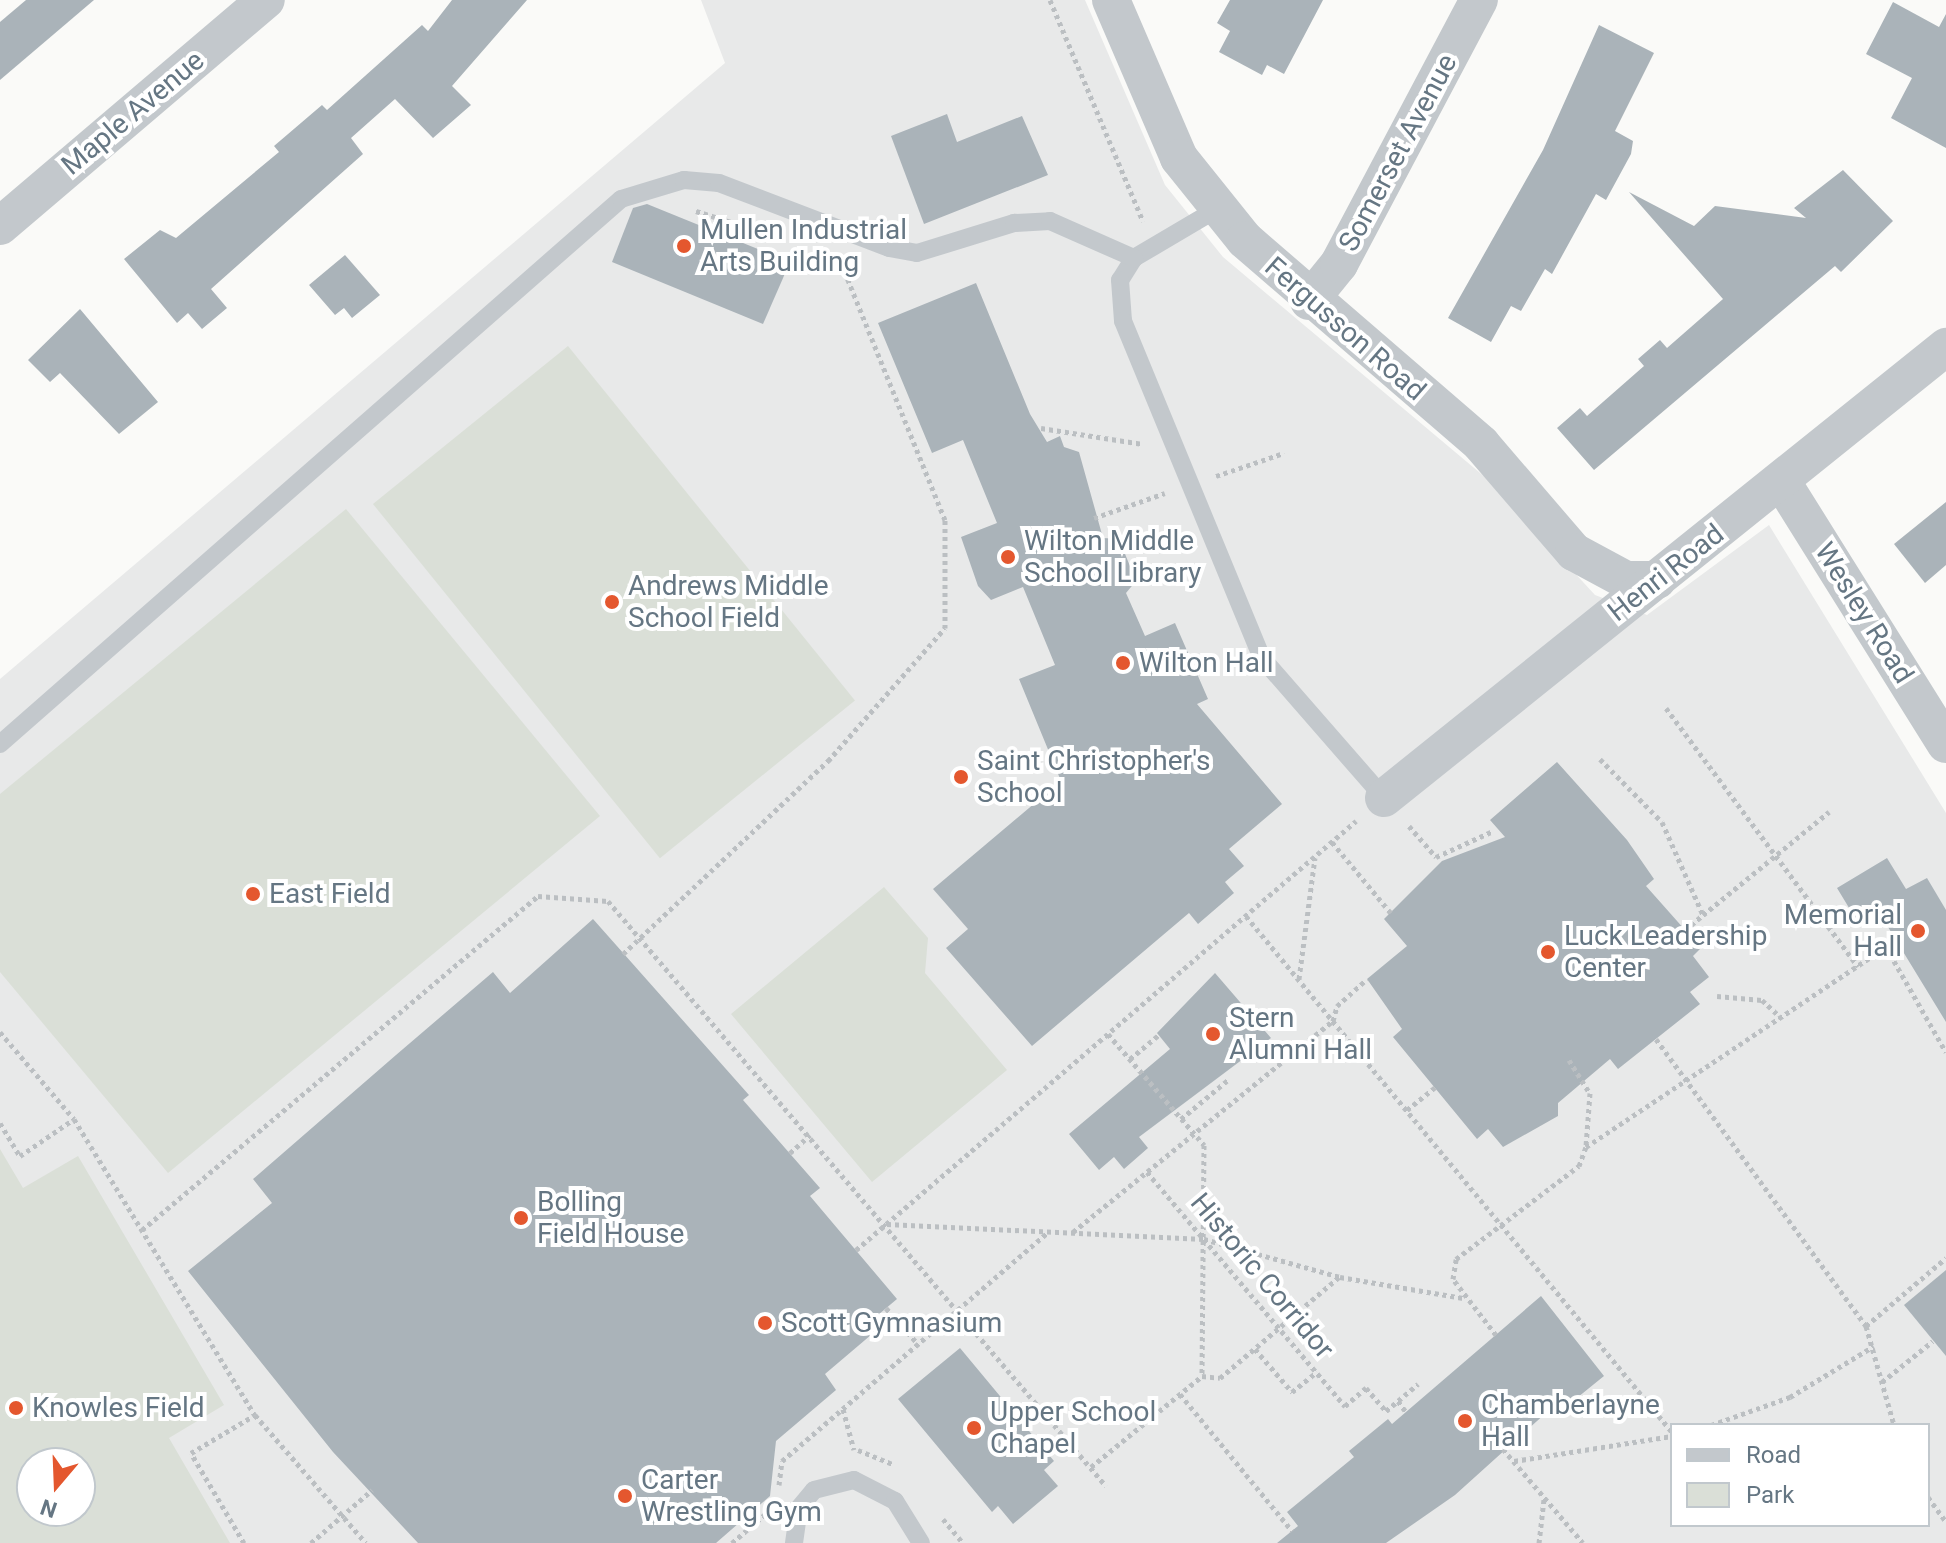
<!DOCTYPE html>
<html>
<head>
<meta charset="utf-8">
<style>
	body { margin:0 }
	#map { position:relative; width:1946px; height:1543px; overflow:hidden; background:#fafaf8; font-family:Roboto,sans-serif }
	div>[style] { position:absolute }
	[style*='--x'] { left:calc(var(--x)*1px); top:calc(var(--y)*1px); width:calc(var(--w)*1px); rotate:calc(var(--a)*1deg) }
	.built>* { inset:0; background:#e8e9e9 }
	.green>* { inset:0; background:#dadfd7; transform-origin:0 0 }
	.building>* { inset:0; background:#aab3b9 }
	.path>* { height:5px; margin-top:-2.5px; transform-origin:0; background:repeating-linear-gradient(90deg,#bbbfc2 0 4px,transparent 0 8px) }
	.service>* { height:18px; margin:-9px; padding:0 9px; transform-origin:9px; border-radius:9px; background:#c3c8cc }
	.minor>* { height:38px; margin:-19px; padding:0 19px; transform-origin:19px; border-radius:19px; background:#c3c8cc }
	.dots>* { width:22px; height:22px; translate:-50% -50%; box-sizing:border-box; border:4px solid #fff; border-radius:50% }
	span { translate:-50% -50%; white-space:nowrap; text-align:center; line-height:1.15; -webkit-text-stroke:8px #fff; paint-order:stroke }
	.street-label { font-size:28px; color:#657683 }
	.poi-label { font-size:28px; color:#657683 }
	.left { translate:0 -50%; text-align:left }
	.right { translate:-100% -50%; text-align:right }
	.legend { position:absolute; left:1670px; top:1423px; width:260px; height:104px; box-sizing:border-box; background:#fff; border:2px solid #c1c8cd; margin:0; padding:10px 14px; list-style:none; font-size:24px; color:#657683 }
	.legend li { display:flex; align-items:center; gap:16px; height:40px }
	.legend b { width:40px; border:2px solid #c1c8cd }
	.north { position:absolute; left:16px; top:1447px; width:80px; height:80px; box-sizing:border-box; background:#fff; border:2px solid #c1c8cd; border-radius:50%; rotate:199deg; font-size:22px; font-weight:700; line-height:32px; text-align:center; color:#657683 }
	.north::after { content:''; display:block; margin:auto; width:28px; height:36px; background:#e4572e; clip-path:polygon(50% 0,100% 100%,50% 72%,0 100%) }
</style>
</head>
<body>
<div id="map">
	<div class="built">
		<i style="clip-path:polygon(evenodd,701px 0,1085px 0,1165px 185px,1223px 257px,1492px 483px,1595px 595px,1647px 615px,1769px 525px,1946px 813px,1946px 1543px,0 1543px,0 679px,725px 63px,701px 0,1672px 1425px,1928px 1425px,1928px 1525px,1672px 1525px,1672px 1425px,701px 0,32px 1463px,80px 1463px,80px 1511px,32px 1511px,32px 1463px)"></i>
	</div>
	<div class="green">
		<i style="left:568px;top:346px;width:456px;height:251px;rotate:51deg"></i>
		<i style="clip-path:polygon(346px 509px,600px 816px,168px 1173px,0 972px,0 794px)"></i>
		<i style="clip-path:polygon(884px 887px,928px 938px,925px 973px,1007px 1070px,872px 1182px,731px 1014px)"></i>
		<i style="clip-path:polygon(evenodd,0 1149px,23px 1188px,78px 1156px,224px 1405px,169px 1438px,230px 1543px,0 1543px,0 1149px,32px 1463px,80px 1463px,80px 1511px,32px 1511px,32px 1463px)"></i>
	</div>
	<div class="building">
		<i style="clip-path:polygon(26px 0,94px 0,0 80px,0 22px)"></i>
		<i style="clip-path:polygon(452px 0,527px 0,452px 86px,471px 105px,433px 138px,395px 99px,351px 138px,363px 154px,211px 289px,227px 308px,202px 329px,188px 313px,177px 323px,124px 259px,160px 230px,176px 238px,279px 152px,274px 146px,322px 105px,327px 110px,422px 25px,428px 31px)"></i>
		<i style="clip-path:polygon(1230px 0,1323px 0,1284px 74px,1267px 65px,1262px 75px,1219px 52px,1230px 31px,1217px 23px)"></i>
		<i style="clip-path:polygon(1893px 2px,1939px 27px,1946px 14px,1946px 148px,1891px 118px,1912px 78px,1866px 54px)"></i>
		<i style="clip-path:polygon(1599px 25px,1654px 53px,1615px 131px,1633px 141px,1631px 154px,1606px 200px,1596px 194px,1552px 274px,1545px 269px,1521px 311px,1511px 306px,1491px 342px,1448px 318px,1543px 150px)"></i>
		<i style="clip-path:polygon(947px 114px,957px 142px,1022px 116px,1048px 175px,924px 224px,891px 136px)"></i>
		<i style="clip-path:polygon(1843px 170px,1893px 221px,1841px 272px,1835px 266px,1594px 470px,1557px 428px,1580px 408px,1587px 416px,1644px 366px,1638px 359px,1660px 340px,1667px 348px,1723px 299px,1629px 192px,1694px 226px,1715px 206px,1806px 218px,1794px 208px)"></i>
		<i style="clip-path:polygon(647px 204px,790px 262px,763px 324px,612px 262px,633px 208px)"></i>
		<i style="clip-path:polygon(345px 255px,380px 295px,352px 318px,344px 308px,335px 315px,309px 285px)"></i>
		<i style="clip-path:polygon(976px 283px,1030px 414px,1047px 442px,1060px 436px,1064px 447px,1079px 452px,1103px 538px,1119px 539px,1136px 581px,1126px 593px,1145px 636px,1175px 623px,1208px 699px,1197px 704px,1282px 804px,1229px 849px,1244px 866px,1225px 882px,1234px 893px,1198px 924px,1189px 913px,1032px 1046px,946px 948px,968px 929px,933px 889px,1061px 781px,1019px 679px,1055px 665px,1023px 587px,991px 600px,978px 586px,961px 537px,997px 523px,963px 440px,932px 453px,878px 323px)"></i>
		<i style="clip-path:polygon(80px 309px,158px 402px,119px 434px,60px 373px,50px 382px,28px 360px)"></i>
		<i style="clip-path:polygon(1946px 502px,1946px 565px,1925px 583px,1894px 544px)"></i>
		<i style="clip-path:polygon(1557px 762px,1627px 840px,1654px 879px,1646px 886px,1701px 948px,1693px 956px,1709px 977px,1690px 992px,1700px 1004px,1618px 1069px,1610px 1059px,1558px 1103px,1558px 1116px,1503px 1147px,1488px 1129px,1477px 1139px,1393px 1037px,1402px 1029px,1367px 979px,1407px 946px,1384px 919px,1442px 861px,1505px 837px,1490px 820px)"></i>
		<i style="clip-path:polygon(1887px 858px,1906px 889px,1927px 878px,1946px 910px,1946px 1022px,1877px 909px,1857px 921px,1837px 888px)"></i>
		<i style="clip-path:polygon(593px 919px,749px 1095px,743px 1100px,820px 1188px,810px 1196px,897px 1299px,878px 1315px,878px 1329px,825px 1374px,836px 1390px,776px 1441px,770px 1496px,716px 1543px,418px 1543px,333px 1452px,188px 1271px,272px 1203px,253px 1179px,396px 1055px,493px 972px,510px 993px)"></i>
		<i style="clip-path:polygon(1215px 973px,1271px 1038px,1139px 1137px,1148px 1148px,1124px 1169px,1114px 1157px,1099px 1170px,1069px 1134px,1170px 1049px,1157px 1033px)"></i>
		<i style="clip-path:polygon(1946px 1270px,1946px 1356px,1904px 1305px)"></i>
		<i style="clip-path:polygon(1541px 1296px,1604px 1376px,1562px 1410px,1557px 1403px,1455px 1495px,1386px 1543px,1277px 1543px,1298px 1526px,1287px 1512px,1354px 1457px,1349px 1451px,1388px 1419px,1392px 1424px)"></i>
		<i style="clip-path:polygon(960px 1348px,1054px 1461px,1044px 1470px,1058px 1486px,1013px 1524px,998px 1506px,992px 1512px,898px 1399px)"></i>
	</div>
	<div class="path">
		<i style="--x:1050;--y:0;--w:240;--a:67.2"></i>
		<i style="--x:696;--y:211;--w:53;--a:17.4"></i>
		<i style="--x:712;--y:230;--w:12;--a:-66"></i>
		<i style="--x:1041;--y:428;--w:103;--a:8.9"></i>
		<i style="--x:1216;--y:476;--w:72;--a:-18.7"></i>
		<i style="--x:1094;--y:518;--w:75;--a:-19.4"></i>
		<i style="--x:1666;--y:708;--w:322;--a:53.4"></i>
		<i style="--x:1600;--y:759;--w:88;--a:45.5"></i>
		<i style="--x:1662;--y:822;--w:102;--a:66.2"></i>
		<i style="--x:1703;--y:915;--w:163;--a:-39.3"></i>
		<i style="--x:1409;--y:826;--w:41;--a:48.9"></i>
		<i style="--x:1436;--y:857;--w:63;--a:-24.5"></i>
		<i style="--x:1332;--y:842;--w:92;--a:50.3"></i>
		<i style="--x:1246;--y:916;--w:669;--a:50.46"></i>
		<i style="--x:1685;--y:930;--w:23;--a:-40"></i>
		<i style="--x:623;--y:954;--w:282;--a:-43.3"></i>
		<i style="--x:828;--y:761;--w:177;--a:-48.7"></i>
		<i style="--x:945;--y:628;--w:108;--a:-90"></i>
		<i style="--x:945;--y:520;--w:280;--a:-112"></i>
		<i style="--x:1299;--y:979;--w:122;--a:-82.5"></i>
		<i style="--x:1717;--y:996;--w:45;--a:5.1"></i>
		<i style="--x:1762;--y:1000;--w:25;--a:43"></i>
		<i style="--x:0;--y:1032;--w:114;--a:49.6"></i>
		<i style="--x:74;--y:1119;--w:347;--a:58.6"></i>
		<i style="--x:255;--y:1415;--w:169;--a:49.1"></i>
		<i style="--x:1108;--y:1034;--w:147;--a:49.1"></i>
		<i style="--x:1204;--y:1145;--w:231;--a:90.5"></i>
		<i style="--x:1656;--y:1039;--w:356;--a:53.8"></i>
		<i style="--x:1866;--y:1326;--w:103;--a:74.2"></i>
		<i style="--x:1130;--y:1059;--w:38;--a:-40"></i>
		<i style="--x:1569;--y:1060;--w:39;--a:58"></i>
		<i style="--x:1590;--y:1093;--w:53;--a:94.3"></i>
		<i style="--x:1407;--y:1110;--w:36;--a:-39"></i>
		<i style="--x:1181;--y:1119;--w:62;--a:-39.8"></i>
		<i style="--x:0;--y:1123;--w:39;--a:59"></i>
		<i style="--x:20;--y:1156;--w:65;--a:-34.4"></i>
		<i style="--x:790;--y:1153;--w:27;--a:-42"></i>
		<i style="--x:1147;--y:1172;--w:307;--a:49.8"></i>
		<i style="--x:1345;--y:1406;--w:28;--a:-41"></i>
		<i style="--x:1366;--y:1388;--w:30;--a:49"></i>
		<i style="--x:1386;--y:1411;--w:42;--a:-40.2"></i>
		<i style="--x:887;--y:1224;--w:317;--a:2.7"></i>
		<i style="--x:1204;--y:1239;--w:141;--a:15.6"></i>
		<i style="--x:1340;--y:1277;--w:125;--a:9.7"></i>
		<i style="--x:142;--y:1230;--w:518;--a:-40.15"></i>
		<i style="--x:538;--y:896;--w:70;--a:4.1"></i>
		<i style="--x:608;--y:901;--w:768;--a:49.59"></i>
		<i style="--x:1073;--y:1232;--w:335;--a:-39.1"></i>
		<i style="--x:1333;--y:1021;--w:16;--a:-75"></i>
		<i style="--x:1337;--y:1006;--w:40;--a:-42"></i>
		<i style="--x:856;--y:1250;--w:659;--a:-40.63"></i>
		<i style="--x:886;--y:1308;--w:48;--a:48.4"></i>
		<i style="--x:1866;--y:1326;--w:105;--a:-40.4"></i>
		<i style="--x:1496;--y:1335;--w:71;--a:-127.5"></i>
		<i style="--x:1453;--y:1279;--w:20;--a:-81"></i>
		<i style="--x:1456;--y:1259;--w:154;--a:-37.1"></i>
		<i style="--x:1579;--y:1166;--w:20;--a:-70"></i>
		<i style="--x:1586;--y:1147;--w:361;--a:-33.7"></i>
		<i style="--x:1886;--y:947;--w:121;--a:60.3"></i>
		<i style="--x:1255;--y:1349;--w:57;--a:49.3"></i>
		<i style="--x:1292;--y:1392;--w:32;--a:-39"></i>
		<i style="--x:1882;--y:1382;--w:65;--a:-38.8"></i>
		<i style="--x:1180;--y:1394;--w:177;--a:50.7"></i>
		<i style="--x:1398;--y:1401;--w:14;--a:54"></i>
		<i style="--x:843;--y:1409;--w:42;--a:75"></i>
		<i style="--x:1711;--y:1425;--w:84;--a:-19.5"></i>
		<i style="--x:1790;--y:1397;--w:98;--a:-31.3"></i>
		<i style="--x:1503;--y:1449;--w:123;--a:49.6"></i>
		<i style="--x:858;--y:1450;--w:38;--a:22"></i>
		<i style="--x:1514;--y:1461;--w:160;--a:-9"></i>
		<i style="--x:1091;--y:1467;--w:144;--a:-39.3"></i>
		<i style="--x:1202;--y:1376;--w:18;--a:6"></i>
		<i style="--x:1220;--y:1378;--w:156;--a:-40.3"></i>
		<i style="--x:779;--y:1485;--w:24;--a:-83"></i>
		<i style="--x:782;--y:1461;--w:351;--a:-40.7"></i>
		<i style="--x:1928;--y:1497;--w:31;--a:54"></i>
		<i style="--x:943;--y:1519;--w:31;--a:50"></i>
		<i style="--x:244;--y:1543;--w:104;--a:-120.5"></i>
		<i style="--x:191;--y:1453;--w:74;--a:-30.7"></i>
		<i style="--x:311;--y:1543;--w:81;--a:-41"></i>
		<i style="--x:732;--y:1543;--w:50;--a:-41"></i>
		<i style="--x:1539;--y:1543;--w:44;--a:-83.5"></i>
	</div>
	<div class="service">
		<i style="--x:1217;--y:209;--w:96;--a:149.4"></i>
		<i style="--x:1134;--y:258;--w:26;--a:122"></i>
		<i style="--x:1120;--y:280;--w:41;--a:85.8"></i>
		<i style="--x:1123;--y:321;--w:365;--a:67.6"></i>
		<i style="--x:1262;--y:658;--w:186;--a:48.9"></i>
		<i style="--x:0;--y:744;--w:826;--a:-41.27"></i>
		<i style="--x:621;--y:199;--w:66;--a:-16.8"></i>
		<i style="--x:684;--y:180;--w:35;--a:5"></i>
		<i style="--x:719;--y:183;--w:182;--a:20.9"></i>
		<i style="--x:889;--y:248;--w:28;--a:10"></i>
		<i style="--x:917;--y:253;--w:102;--a:-17.2"></i>
		<i style="--x:1014;--y:223;--w:36;--a:-3"></i>
		<i style="--x:1050;--y:221;--w:92;--a:23.8"></i>
		<i style="--x:794;--y:1543;--w:35;--a:-82"></i>
		<i style="--x:799;--y:1508;--w:23;--a:-50"></i>
		<i style="--x:814;--y:1490;--w:41;--a:-14"></i>
		<i style="--x:854;--y:1480;--w:46;--a:27.1"></i>
		<i style="--x:895;--y:1501;--w:49;--a:58.2"></i>
	</div>
	<div class="minor">
		<i style="--x:1111;--y:0;--w:172;--a:66.7"></i>
		<i style="--x:1179;--y:158;--w:105;--a:51.2"></i>
		<i style="--x:1245;--y:240;--w:312;--a:40.8"></i>
		<i style="--x:1481;--y:444;--w:143;--a:49.3"></i>
		<i style="--x:1574;--y:552;--w:59;--a:28.3"></i>
		<i style="--x:1626;--y:580;--w:31;--a:0"></i>
		<i style="--x:0;--y:226;--w:349;--a:-40.4"></i>
		<i style="--x:1309;--y:301;--w:48;--a:-51"></i>
		<i style="--x:1339;--y:264;--w:299;--a:-62.1"></i>
		<i style="--x:1782;--y:482;--w:309;--a:58"></i>
		<i style="--x:1384;--y:798;--w:721;--a:-38.75"></i>
	</div>
	<div class="dots">
		<i style="left:684px;top:246px;background:#e4572e"></i>
		<i style="left:1008px;top:557px;background:#e4572e"></i>
		<i style="left:612px;top:602px;background:#e4572e"></i>
		<i style="left:1123px;top:663px;background:#e4572e"></i>
		<i style="left:961px;top:777px;background:#e4572e"></i>
		<i style="left:253px;top:894px;background:#e4572e"></i>
		<i style="left:1918px;top:931px;background:#e4572e"></i>
		<i style="left:1548px;top:952px;background:#e4572e"></i>
		<i style="left:1213px;top:1034px;background:#e4572e"></i>
		<i style="left:521px;top:1218px;background:#e4572e"></i>
		<i style="left:765px;top:1323px;background:#e4572e"></i>
		<i style="left:16px;top:1408px;background:#e4572e"></i>
		<i style="left:1465px;top:1421px;background:#e4572e"></i>
		<i style="left:974px;top:1428px;background:#e4572e"></i>
		<i style="left:625px;top:1496px;background:#e4572e"></i>
	</div>
	<div class="street-label">
		<span style="left:133px;top:113px;rotate:-40deg">Maple Avenue</span>
		<span style="left:1398px;top:153px;rotate:-62deg">Somerset Avenue</span>
		<span style="left:1345px;top:329px;rotate:41deg">Fergusson Road</span>
		<span style="left:1666px;top:573px;rotate:-38deg">Henri Road</span>
		<span style="left:1864px;top:613px;rotate:58deg">Wesley Road</span>
		<span style="left:1262px;top:1276px;rotate:50deg">Historic Corridor</span>
	</div>
	<div class="poi-label">
		<span class="left" style="left:700px;top:246px">Mullen Industrial<br>Arts Building</span>
		<span class="left" style="left:1024px;top:557px">Wilton Middle<br>School Library</span>
		<span class="left" style="left:628px;top:602px">Andrews Middle<br>School Field</span>
		<span class="left" style="left:1139px;top:663px">Wilton Hall</span>
		<span class="left" style="left:977px;top:777px">Saint Christopher's<br>School</span>
		<span class="left" style="left:269px;top:894px">East Field</span>
		<span class="right" style="left:1902px;top:931px">Memorial<br>Hall</span>
		<span class="left" style="left:1564px;top:952px">Luck Leadership<br>Center</span>
		<span class="left" style="left:1229px;top:1034px">Stern<br>Alumni Hall</span>
		<span class="left" style="left:537px;top:1218px">Bolling<br>Field House</span>
		<span class="left" style="left:781px;top:1323px">Scott Gymnasium</span>
		<span class="left" style="left:1481px;top:1421px">Chamberlayne<br>Hall</span>
		<span class="left" style="left:32px;top:1408px">Knowles Field</span>
		<span class="left" style="left:990px;top:1428px">Upper School<br>Chapel</span>
		<span class="left" style="left:641px;top:1496px">Carter<br>Wrestling Gym</span>
	</div>
	<ul class="legend">
	<li><b style="height:10px;background:#c3c8cc"></b>Road</li>
	<li><b style="height:22px;background:#dadfd7"></b>Park</li>
	</ul>
	<div class="north">N</div>
</div>
</body>
</html>
